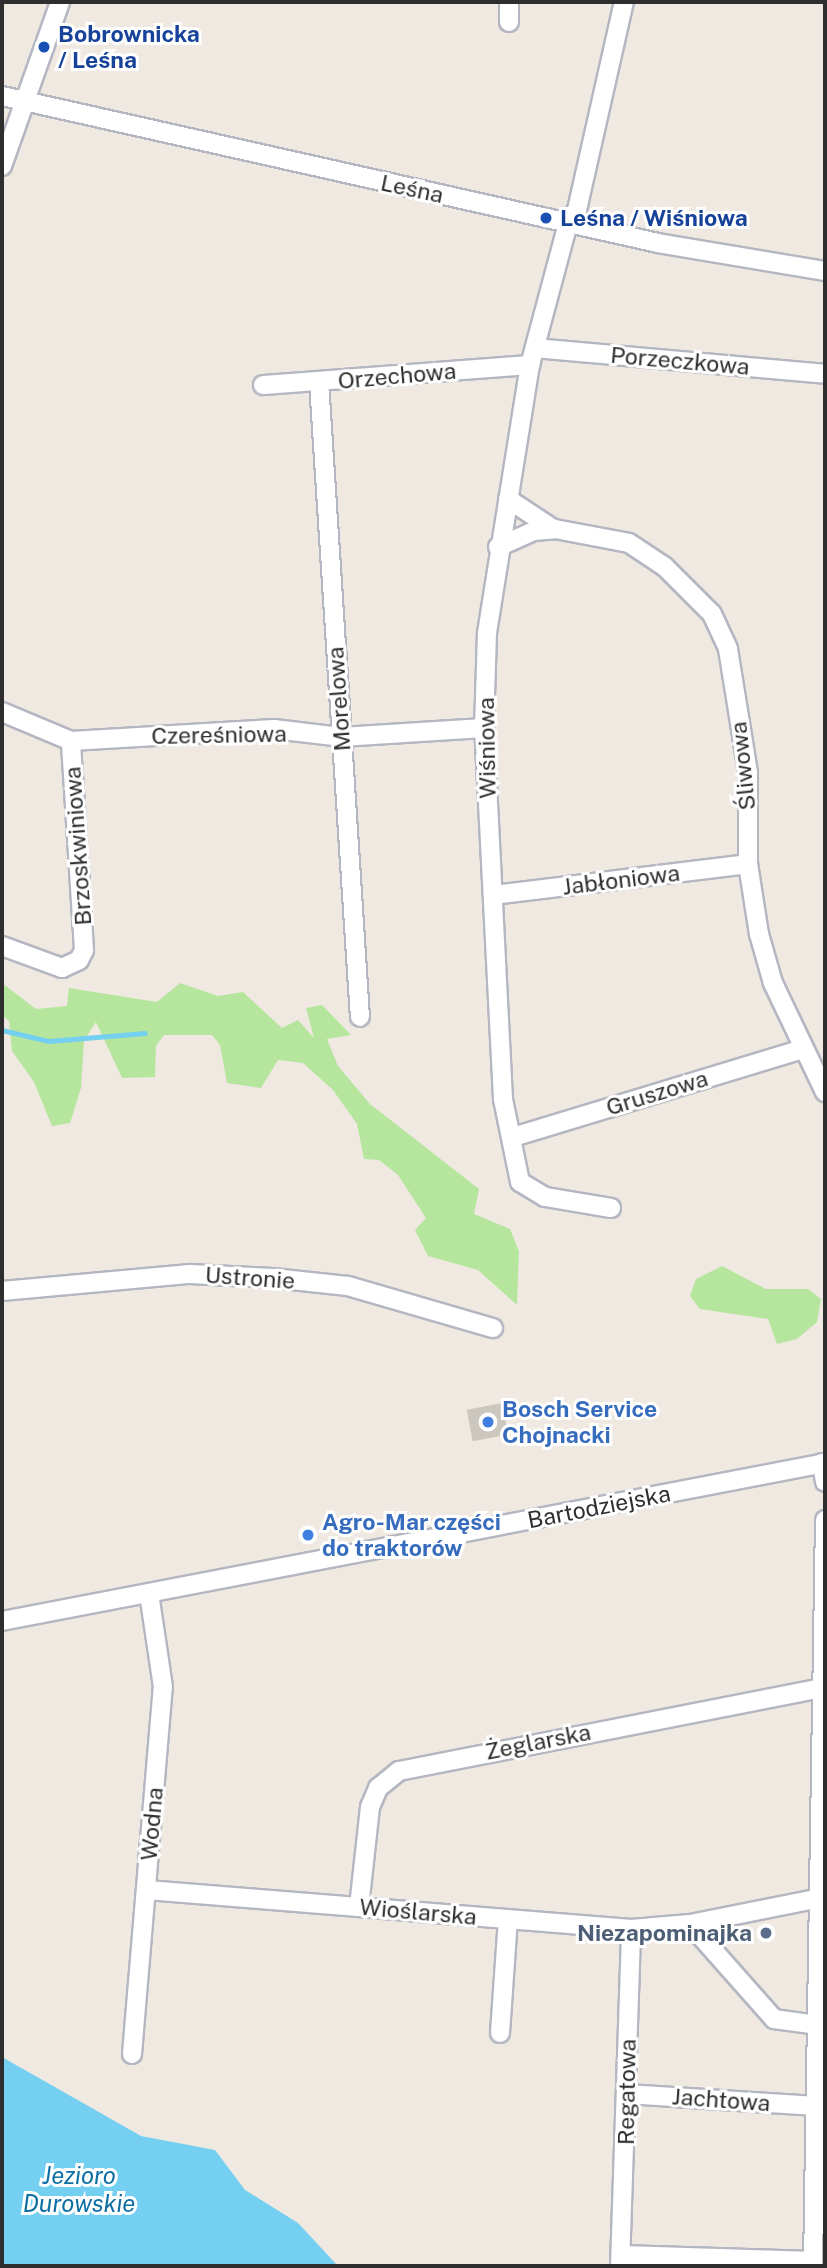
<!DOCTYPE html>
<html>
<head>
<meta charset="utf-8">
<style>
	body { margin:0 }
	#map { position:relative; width:827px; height:2268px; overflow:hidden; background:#efe9e1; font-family:"Public Sans",sans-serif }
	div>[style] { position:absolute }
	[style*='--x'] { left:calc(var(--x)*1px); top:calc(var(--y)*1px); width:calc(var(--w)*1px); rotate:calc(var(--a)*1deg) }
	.green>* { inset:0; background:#b6e59e }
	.water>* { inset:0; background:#75cff0 }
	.stream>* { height:4.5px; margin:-2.25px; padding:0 2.25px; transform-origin:2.25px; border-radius:2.25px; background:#75cff0 }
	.building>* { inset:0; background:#cbc7bf; transform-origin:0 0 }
	.roads { filter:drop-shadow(2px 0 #b4b7c1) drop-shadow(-2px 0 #b4b7c1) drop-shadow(0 2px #b4b7c1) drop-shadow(0 -2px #b4b7c1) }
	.minor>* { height:18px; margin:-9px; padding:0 9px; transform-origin:9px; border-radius:9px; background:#fff }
	.dots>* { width:19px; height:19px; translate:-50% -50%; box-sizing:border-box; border:4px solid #fff; border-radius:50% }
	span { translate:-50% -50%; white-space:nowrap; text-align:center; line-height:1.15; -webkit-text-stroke:6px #fff; paint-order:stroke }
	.transit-label { font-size:23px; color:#164399; font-weight:700 }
	.left { translate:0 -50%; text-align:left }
	.street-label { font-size:23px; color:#2e2e2e }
	.shop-label { font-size:23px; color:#366cbe; font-weight:700 }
	.service-label { font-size:23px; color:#4e5e75; font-weight:700 }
	.right { translate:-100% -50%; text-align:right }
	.water-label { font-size:24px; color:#0d6fa3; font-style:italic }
	.frame { position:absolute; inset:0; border:4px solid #2e2e2e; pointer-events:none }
</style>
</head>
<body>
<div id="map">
	<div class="green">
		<i style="clip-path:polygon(2px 983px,36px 1009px,67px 1006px,69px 988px,157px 1002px,180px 983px,218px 996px,243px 992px,282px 1028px,298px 1020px,314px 1038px,306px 1008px,322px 1005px,351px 1035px,327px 1039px,338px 1066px,370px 1104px,479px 1189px,474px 1214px,510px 1229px,519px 1251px,517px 1305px,478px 1270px,428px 1256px,415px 1230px,426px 1218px,398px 1175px,379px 1160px,364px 1159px,357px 1124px,333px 1090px,303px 1063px,278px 1060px,261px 1088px,227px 1083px,220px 1045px,212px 1035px,164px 1035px,156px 1046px,155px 1077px,122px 1078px,96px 1022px,84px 1041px,81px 1088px,70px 1123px,52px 1126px,34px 1082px,12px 1051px,9px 1021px,2px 1015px)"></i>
		<i style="clip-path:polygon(722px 1266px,766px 1289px,808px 1289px,821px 1299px,817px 1322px,797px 1339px,777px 1344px,768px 1319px,700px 1309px,690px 1296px,696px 1279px)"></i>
	</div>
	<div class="water">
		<i style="clip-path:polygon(2px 2057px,141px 2136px,215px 2150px,245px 2190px,298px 2223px,338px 2266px,2px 2266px)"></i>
	</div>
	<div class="stream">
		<i style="--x:2;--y:1030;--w:48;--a:13.2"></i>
		<i style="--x:49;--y:1041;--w:96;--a:-4.8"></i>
	</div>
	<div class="building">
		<i style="left:502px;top:1403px;width:32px;height:36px;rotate:79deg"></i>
	</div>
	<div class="roads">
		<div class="minor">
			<i style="--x:509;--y:2;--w:20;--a:90"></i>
			<i style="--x:2;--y:96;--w:672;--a:12.63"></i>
			<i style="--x:658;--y:243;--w:169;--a:9.5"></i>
			<i style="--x:2;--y:166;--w:174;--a:-70.5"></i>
			<i style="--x:535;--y:348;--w:291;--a:5.1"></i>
			<i style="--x:319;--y:382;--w:636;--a:86.31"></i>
			<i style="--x:263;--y:385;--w:268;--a:-4.3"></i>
			<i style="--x:508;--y:499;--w:53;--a:33.4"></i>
			<i style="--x:498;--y:547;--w:39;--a:-24"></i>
			<i style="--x:534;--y:531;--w:21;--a:-5"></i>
			<i style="--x:555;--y:529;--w:75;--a:10.7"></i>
			<i style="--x:629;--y:543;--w:43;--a:33.7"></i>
			<i style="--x:665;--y:567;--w:66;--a:45"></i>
			<i style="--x:712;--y:614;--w:38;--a:65"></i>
			<i style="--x:728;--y:649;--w:126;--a:80.8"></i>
			<i style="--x:748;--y:773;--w:91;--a:90"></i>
			<i style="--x:748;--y:864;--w:71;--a:81.1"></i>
			<i style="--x:759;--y:934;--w:51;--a:74.1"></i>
			<i style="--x:773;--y:983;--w:121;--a:64.5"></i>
			<i style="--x:2;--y:712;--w:75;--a:22.8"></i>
			<i style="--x:71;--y:741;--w:203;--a:-3.4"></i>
			<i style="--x:274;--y:729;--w:67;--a:6.8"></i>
			<i style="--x:341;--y:737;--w:143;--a:-3.6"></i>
			<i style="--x:493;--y:895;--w:257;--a:-6.9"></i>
			<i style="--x:2;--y:946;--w:64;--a:20.1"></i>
			<i style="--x:62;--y:968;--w:19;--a:-25"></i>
			<i style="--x:79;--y:960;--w:11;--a:-63"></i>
			<i style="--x:84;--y:950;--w:209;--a:-93.6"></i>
			<i style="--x:513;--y:1137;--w:302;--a:-16.9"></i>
			<i style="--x:611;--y:1208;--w:67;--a:-170.5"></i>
			<i style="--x:545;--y:1197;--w:29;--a:-149"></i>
			<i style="--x:520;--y:1182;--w:85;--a:-101.6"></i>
			<i style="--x:503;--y:1099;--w:371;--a:-92.9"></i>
			<i style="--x:484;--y:728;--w:95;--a:-88.2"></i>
			<i style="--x:487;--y:633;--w:271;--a:-80.9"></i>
			<i style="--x:530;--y:365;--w:147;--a:-75"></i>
			<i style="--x:568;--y:223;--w:16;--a:-55"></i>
			<i style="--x:577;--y:210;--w:213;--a:-77.3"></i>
			<i style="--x:2;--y:1291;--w:189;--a:-5.2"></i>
			<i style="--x:190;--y:1274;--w:83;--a:2.8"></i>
			<i style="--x:273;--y:1278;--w:75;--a:6.1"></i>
			<i style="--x:348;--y:1286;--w:151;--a:16.2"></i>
			<i style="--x:822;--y:1463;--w:19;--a:81"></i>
			<i style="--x:2;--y:1621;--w:838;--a:-10.87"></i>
			<i style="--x:147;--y:1890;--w:486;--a:4.6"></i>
			<i style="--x:631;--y:1929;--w:59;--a:-4.8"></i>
			<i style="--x:690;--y:1924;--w:138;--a:-11.3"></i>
			<i style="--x:359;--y:1907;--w:101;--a:-83.7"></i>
			<i style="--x:370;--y:1807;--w:21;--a:-67"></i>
			<i style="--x:378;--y:1788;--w:27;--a:-39"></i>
			<i style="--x:399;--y:1771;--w:432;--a:-11.1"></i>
			<i style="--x:690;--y:1924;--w:127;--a:48.5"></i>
			<i style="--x:774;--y:2019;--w:43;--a:7.9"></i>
			<i style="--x:500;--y:2033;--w:113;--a:-86"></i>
			<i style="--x:132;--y:2054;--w:368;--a:-85.2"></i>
			<i style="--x:163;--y:1687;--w:95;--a:-98.5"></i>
			<i style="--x:627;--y:2094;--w:189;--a:3.6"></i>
			<i style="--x:623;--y:2255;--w:190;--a:1.8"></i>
			<i style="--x:620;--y:2266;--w:337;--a:-88.1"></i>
			<i style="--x:813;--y:2266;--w:746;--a:-89.08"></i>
		</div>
	</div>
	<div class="dots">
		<i style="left:44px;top:47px;background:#1a4fb4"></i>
		<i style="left:546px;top:218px;background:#1a4fb4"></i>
		<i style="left:488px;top:1422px;background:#3f7fe0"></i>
		<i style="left:308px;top:1535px;background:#3f7fe0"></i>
		<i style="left:766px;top:1933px;background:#5c6f8a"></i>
	</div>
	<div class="transit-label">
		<span class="left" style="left:58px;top:47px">Bobrownicka<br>/ Leśna</span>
		<span class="left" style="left:560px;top:218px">Leśna / Wiśniowa</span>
	</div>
	<div class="street-label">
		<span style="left:412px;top:189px;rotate:12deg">Leśna</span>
		<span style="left:680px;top:361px;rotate:5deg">Porzeczkowa</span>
		<span style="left:397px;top:376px;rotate:-5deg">Orzechowa</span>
		<span style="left:339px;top:699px;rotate:-94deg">Morelowa</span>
		<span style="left:219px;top:735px;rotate:-1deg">Czereśniowa</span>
		<span style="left:487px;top:748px;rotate:-91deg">Wiśniowa</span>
		<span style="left:743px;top:766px;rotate:-96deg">Śliwowa</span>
		<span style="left:78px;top:846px;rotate:-94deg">Brzoskwiniowa</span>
		<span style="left:621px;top:880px;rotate:-7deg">Jabłoniowa</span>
		<span style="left:657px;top:1093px;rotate:-17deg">Gruszowa</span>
		<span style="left:250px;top:1278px;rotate:4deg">Ustronie</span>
		<span style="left:599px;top:1507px;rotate:-11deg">Bartodziejska</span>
		<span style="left:538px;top:1742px;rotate:-11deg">Żeglarska</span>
		<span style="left:152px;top:1824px;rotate:-85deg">Wodna</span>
		<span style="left:418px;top:1912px;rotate:5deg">Wioślarska</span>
		<span style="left:627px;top:2092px;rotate:-89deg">Regatowa</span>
		<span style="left:721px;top:2100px;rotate:4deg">Jachtowa</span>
	</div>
	<div class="shop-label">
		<span class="left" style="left:502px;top:1422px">Bosch Service<br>Chojnacki</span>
		<span class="left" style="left:322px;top:1535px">Agro-Mar części<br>do traktorów</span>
	</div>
	<div class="service-label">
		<span class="right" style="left:752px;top:1933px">Niezapominajka</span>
	</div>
	<div class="water-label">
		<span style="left:79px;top:2190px">Jezioro<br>Durowskie</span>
	</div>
	<div class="frame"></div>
</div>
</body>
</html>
